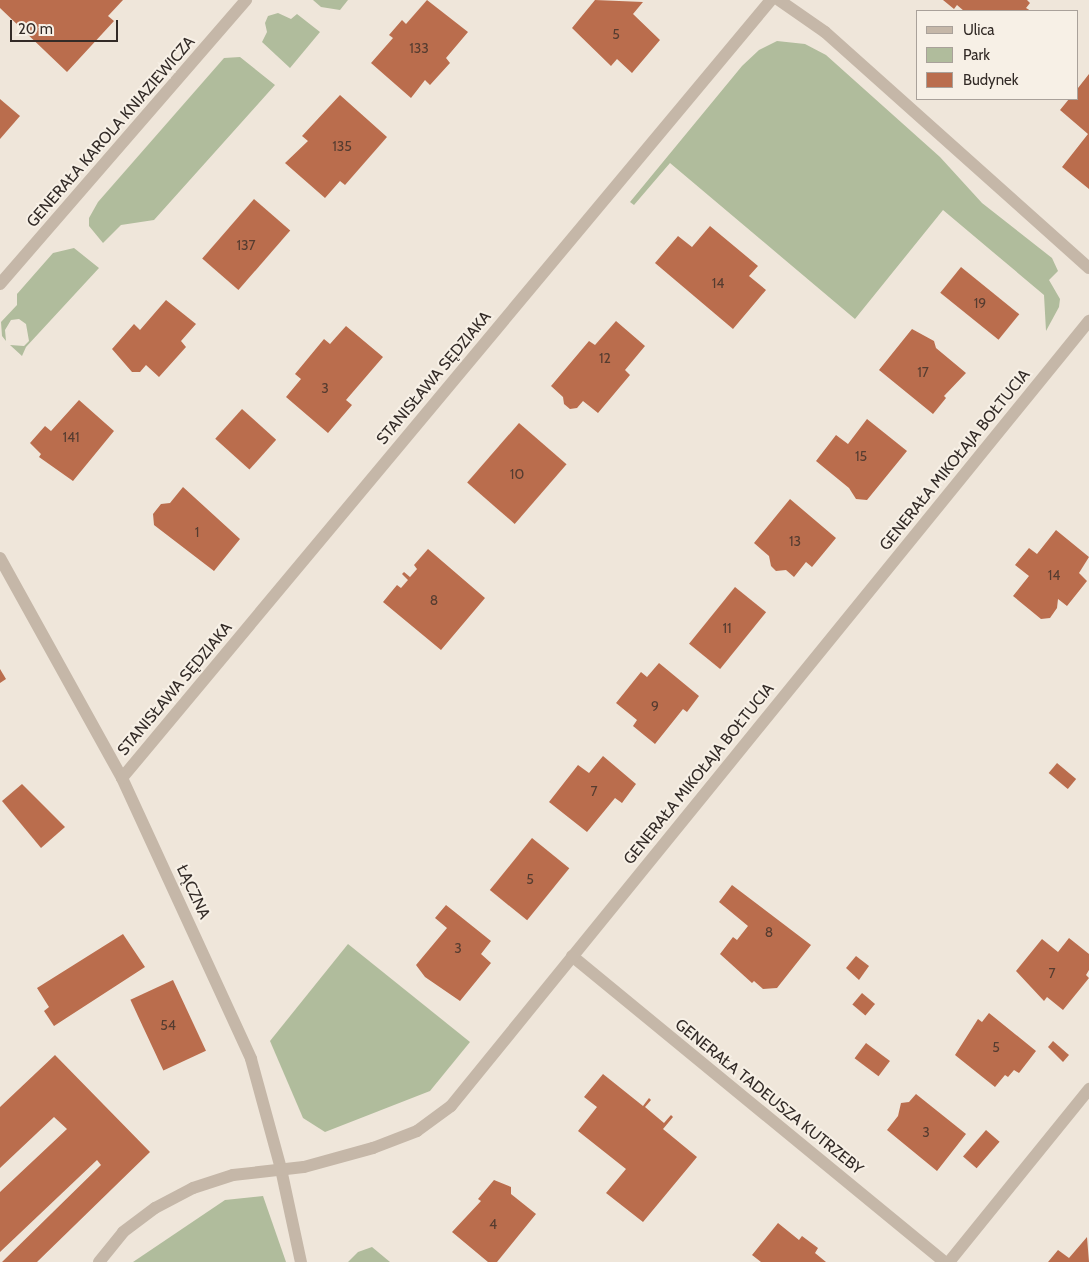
<!DOCTYPE html>
<html>
<head>
<meta charset="utf-8">
<style>
	body { margin:0 }
	#map { position:relative; width:1089px; height:1262px; overflow:hidden; background:#efe6da; font-family:Cabin,sans-serif }
	div>[style] { position:absolute }
	[style*='--x'] { left:calc(var(--x)*1px); top:calc(var(--y)*1px); width:calc(var(--w)*1px); rotate:calc(var(--a)*1deg) }
	.green>* { inset:0; background:#b0bc9c }
	.building>* { inset:0; background:#ba6d4d; transform-origin:0 0 }
	.minor>* { height:12px; margin:-6px; padding:0 6px; transform-origin:6px; border-radius:6px; background:#c5b7a8 }
	span { translate:-50% -50%; white-space:nowrap; text-align:center; line-height:1.15; -webkit-text-stroke:4px #f7f0e6; paint-order:stroke }
	.number-label { font-size:14px; color:#553c30 }
	.number-label span { -webkit-text-stroke-width:0 }
	.street-label { font-size:16px; color:#332b27 }
	.legend { position:absolute; left:916px; top:10px; width:162px; height:90px; box-sizing:border-box; background:#f7f0e6; border:1px solid #a9a19a; margin:0; padding:6px 9px; list-style:none; font-size:15px; color:#332b27 }
	.legend li { display:flex; align-items:center; gap:10px; height:25px }
	.legend b { width:25px; border:1px solid #a9a19a }
	.scale { position:absolute; left:10px; top:20px; width:108px; height:22px; box-sizing:border-box; border:2px solid #332b27; border-top:0; padding-left:6px; font-size:15px; line-height:18px; white-space:nowrap; color:#332b27; -webkit-text-stroke:4px #f7f0e6; paint-order:stroke }
</style>
</head>
<body>
<div id="map">
	<div class="green">
		<i style="clip-path:polygon(313px 0,348px 0,340px 10px,321px 7px)"></i>
		<i style="clip-path:polygon(278px 13px,291px 19px,297px 14px,320px 32px,290px 68px,262px 42px,267px 32px,265px 23px,268px 16px)"></i>
		<i style="clip-path:polygon(777px 41px,805px 44px,826px 55px,940px 157px,982px 203px,1052px 258px,1058px 271px,1049px 280px,1060px 299px,1059px 307px,1046px 331px,1044px 295px,943px 210px,855px 319px,670px 163px,634px 205px,630px 202px,742px 66px,759px 50px)"></i>
		<i style="clip-path:polygon(240px 57px,275px 85px,154px 220px,121px 225px,103px 243px,89px 226px,89px 218px,98px 202px,224px 58px)"></i>
		<i style="clip-path:polygon(74px 248px,99px 268px,26px 347px,22px 356px,10px 345px,24px 346px,29px 341px,26px 324px,19px 319px,11px 320px,5px 330px,6px 341px,2px 336px,1px 322px,17px 305px,17px 294px,53px 253px)"></i>
		<i style="clip-path:polygon(348px 944px,470px 1042px,430px 1091px,325px 1132px,303px 1118px,270px 1041px)"></i>
		<i style="clip-path:polygon(263px 1196px,286px 1262px,133px 1262px,225px 1200px)"></i>
		<i style="clip-path:polygon(372px 1247px,390px 1262px,348px 1262px,358px 1252px)"></i>
	</div>
	<div class="building">
		<i style="clip-path:polygon(0 0,123px 0,108px 16px,114px 21px,67px 72px,0 8px)"></i>
		<i style="clip-path:polygon(427px 0,468px 32px,446px 58px,450px 63px,430px 85px,425px 80px,411px 98px,371px 63px,393px 38px,389px 35px,402px 20px,406px 24px)"></i>
		<i style="clip-path:polygon(595px 0,643px 2px,633px 14px,660px 40px,632px 73px,617px 59px,611px 66px,572px 28px)"></i>
		<i style="clip-path:polygon(943px 0,1027px 0,1030px 3px,1026px 8px,1031px 11px,964px 11px,957px 5px,954px 9px)"></i>
		<i style="clip-path:polygon(1089px 74px,1089px 189px,1062px 167px,1088px 134px,1060px 110px,1069px 99px,1078px 99px,1078px 88px)"></i>
		<i style="clip-path:polygon(340px 95px,387px 137px,345px 185px,340px 181px,325px 198px,285px 163px,308px 141px,302px 136px)"></i>
		<i style="clip-path:polygon(0 99px,20px 116px,0 139px)"></i>
		<i style="left:254px;top:199px;width:48px;height:79px;rotate:41deg"></i>
		<i style="clip-path:polygon(710px 226px,758px 266px,749px 276px,766px 290px,733px 329px,655px 263px,678px 236px,692px 247px)"></i>
		<i style="left:961px;top:267px;width:75px;height:33px;rotate:39deg"></i>
		<i style="clip-path:polygon(166px 300px,196px 324px,181px 341px,186px 347px,159px 377px,146px 365px,140px 372px,132px 372px,112px 349px,134px 324px,140px 330px)"></i>
		<i style="clip-path:polygon(616px 321px,645px 346px,625px 370px,630px 375px,598px 413px,583px 401px,577px 408px,570px 409px,564px 404px,563px 397px,551px 386px,589px 341px,595px 345px)"></i>
		<i style="clip-path:polygon(346px 326px,383px 357px,346px 400px,352px 405px,328px 433px,286px 397px,301px 379px,295px 374px,324px 339px,330px 344px)"></i>
		<i style="clip-path:polygon(912px 329px,934px 341px,936px 348px,966px 373px,944px 396px,946px 398px,933px 414px,879px 370px)"></i>
		<i style="clip-path:polygon(79px 400px,114px 431px,73px 481px,39px 457px,41px 454px,30px 443px,45px 426px,51px 431px)"></i>
		<i style="left:242px;top:409px;width:46px;height:40px;rotate:42deg"></i>
		<i style="clip-path:polygon(867px 419px,907px 451px,867px 500px,856px 499px,849px 488px,816px 461px,836px 435px,848px 444px)"></i>
		<i style="left:519px;top:423px;width:63px;height:79px;rotate:41deg"></i>
		<i style="clip-path:polygon(183px 487px,240px 539px,214px 571px,154px 525px,153px 514px,161px 504px,170px 503px)"></i>
		<i style="clip-path:polygon(790px 499px,836px 538px,812px 567px,806px 562px,794px 577px,786px 570px,776px 571px,771px 566px,769px 556px,754px 543px)"></i>
		<i style="clip-path:polygon(1056px 530px,1089px 557px,1079px 573px,1087px 581px,1067px 606px,1058px 599px,1057px 608px,1050px 618px,1041px 619px,1013px 596px,1029px 576px,1015px 565px,1029px 548px,1037px 554px)"></i>
		<i style="clip-path:polygon(428px 549px,485px 598px,441px 650px,383px 602px,397px 585px,401px 588px,408px 580px,402px 574px,404px 572px,410px 577px,417px 569px,414px 565px)"></i>
		<i style="left:735px;top:587px;width:40px;height:73px;rotate:39deg"></i>
		<i style="clip-path:polygon(659px 663px,699px 696px,687px 712px,683px 709px,655px 744px,633px 726px,637px 720px,616px 703px,641px 672px,647px 677px)"></i>
		<i style="clip-path:polygon(0 669px,6px 679px,0 683px)"></i>
		<i style="clip-path:polygon(603px 756px,636px 784px,622px 803px,615px 798px,587px 832px,549px 802px,578px 765px,589px 773px)"></i>
		<i style="left:1057px;top:763px;width:25px;height:13px;rotate:40deg"></i>
		<i style="clip-path:polygon(22px 784px,65px 827px,41px 848px,2px 801px)"></i>
		<i style="left:532px;top:838px;width:48px;height:67px;rotate:39deg"></i>
		<i style="clip-path:polygon(732px 885px,811px 945px,777px 988px,763px 989px,754px 981px,752px 983px,720px 954px,733px 937px,737px 940px,748px 926px,719px 902px)"></i>
		<i style="clip-path:polygon(446px 905px,491px 941px,481px 954px,491px 963px,460px 1001px,425px 977px,416px 965px,447px 928px,435px 918px)"></i>
		<i style="clip-path:polygon(123px 934px,145px 967px,54px 1026px,44px 1011px,49px 1007px,37px 988px)"></i>
		<i style="clip-path:polygon(1069px 938px,1089px 954px,1089px 970px,1086px 975px,1089px 978px,1063px 1010px,1047px 997px,1044px 1001px,1016px 971px,1042px 939px,1058px 952px)"></i>
		<i style="clip-path:polygon(856px 956px,869px 966px,859px 980px,846px 968px)"></i>
		<i style="left:173px;top:980px;width:78px;height:47px;rotate:65deg"></i>
		<i style="left:862px;top:993px;width:17px;height:15px;rotate:40deg"></i>
		<i style="clip-path:polygon(989px 1013px,1036px 1051px,1019px 1073px,1014px 1070px,1008px 1077px,1005px 1075px,995px 1087px,955px 1055px,978px 1019px,982px 1022px)"></i>
		<i style="clip-path:polygon(1053px 1041px,1069px 1055px,1063px 1062px,1048px 1047px)"></i>
		<i style="left:866px;top:1043px;width:30px;height:19px;rotate:37deg"></i>
		<i style="clip-path:polygon(55px 1055px,150px 1152px,37px 1262px,2px 1262px,101px 1165px,97px 1160px,0 1252px,0 1192px,67px 1129px,54px 1117px,0 1168px,0 1107px)"></i>
		<i style="clip-path:polygon(603px 1074px,643px 1106px,649px 1098px,651px 1100px,645px 1107px,664px 1123px,671px 1115px,673px 1117px,663px 1129px,697px 1157px,643px 1222px,606px 1193px,626px 1169px,578px 1131px,597px 1107px,584px 1097px)"></i>
		<i style="clip-path:polygon(916px 1094px,966px 1134px,937px 1171px,887px 1130px,898px 1116px,901px 1103px,909px 1102px)"></i>
		<i style="left:986px;top:1130px;width:18px;height:35px;rotate:41deg"></i>
		<i style="clip-path:polygon(494px 1180px,511px 1187px,511px 1194px,536px 1214px,497px 1262px,488px 1262px,452px 1232px,481px 1201px,478px 1199px)"></i>
		<i style="clip-path:polygon(778px 1223px,799px 1240px,802px 1236px,818px 1248px,815px 1253px,826px 1262px,761px 1262px,752px 1255px)"></i>
		<i style="clip-path:polygon(1087px 1237px,1089px 1262px,1048px 1262px,1058px 1250px,1069px 1258px)"></i>
	</div>
	<div class="minor">
		<i style="--x:779;--y:0;--w:56;--a:34.8"></i>
		<i style="--x:825;--y:32;--w:354;--a:41.8"></i>
		<i style="--x:0;--y:284;--w:376;--a:-49.1"></i>
		<i style="--x:0;--y:558;--w:252;--a:61"></i>
		<i style="--x:122;--y:778;--w:309;--a:65.3"></i>
		<i style="--x:251;--y:1059;--w:114;--a:74.7"></i>
		<i style="--x:281;--y:1169;--w:95;--a:77.9"></i>
		<i style="--x:122;--y:778;--w:1013;--a:-50.17"></i>
		<i style="--x:572;--y:956;--w:482;--a:39.4"></i>
		<i style="--x:99;--y:1262;--w:38;--a:-51"></i>
		<i style="--x:123;--y:1232;--w:40;--a:-37"></i>
		<i style="--x:155;--y:1208;--w:43;--a:-27.8"></i>
		<i style="--x:193;--y:1188;--w:42;--a:-18"></i>
		<i style="--x:233;--y:1175;--w:71;--a:-6.4"></i>
		<i style="--x:304;--y:1167;--w:72;--a:-15.4"></i>
		<i style="--x:373;--y:1148;--w:47;--a:-21.1"></i>
		<i style="--x:417;--y:1131;--w:42;--a:-36.3"></i>
		<i style="--x:451;--y:1106;--w:1012;--a:-50.9"></i>
		<i style="--x:949;--y:1262;--w:223;--a:-51"></i>
	</div>
	<div class="number-label">
		<span style="left:616px;top:34px">5</span>
		<span style="left:419px;top:48px">133</span>
		<span style="left:342px;top:146px">135</span>
		<span style="left:246px;top:245px">137</span>
		<span style="left:718px;top:283px">14</span>
		<span style="left:980px;top:303px">19</span>
		<span style="left:605px;top:358px">12</span>
		<span style="left:923px;top:372px">17</span>
		<span style="left:325px;top:388px">3</span>
		<span style="left:71px;top:437px">141</span>
		<span style="left:861px;top:456px">15</span>
		<span style="left:517px;top:474px">10</span>
		<span style="left:197px;top:532px">1</span>
		<span style="left:795px;top:541px">13</span>
		<span style="left:1054px;top:575px">14</span>
		<span style="left:434px;top:600px">8</span>
		<span style="left:727px;top:628px">11</span>
		<span style="left:655px;top:706px">9</span>
		<span style="left:594px;top:791px">7</span>
		<span style="left:530px;top:879px">5</span>
		<span style="left:769px;top:932px">8</span>
		<span style="left:458px;top:948px">3</span>
		<span style="left:1052px;top:973px">7</span>
		<span style="left:168px;top:1025px">54</span>
		<span style="left:996px;top:1047px">5</span>
		<span style="left:926px;top:1132px">3</span>
		<span style="left:493px;top:1224px">4</span>
	</div>
	<div class="street-label">
		<span style="left:111px;top:132px;rotate:-49deg">GENERAŁA KAROLA KNIAZIEWICZA</span>
		<span style="left:434px;top:378px;rotate:-50deg">STANISŁAWA SĘDZIAKA</span>
		<span style="left:955px;top:460px;rotate:-51deg">GENERAŁA MIKOŁAJA BOŁTUCIA</span>
		<span style="left:175px;top:689px;rotate:-50deg">STANISŁAWA SĘDZIAKA</span>
		<span style="left:699px;top:774px;rotate:-51deg">GENERAŁA MIKOŁAJA BOŁTUCIA</span>
		<span style="left:193px;top:892px;rotate:65deg">ŁĄCZNA</span>
		<span style="left:769px;top:1097px;rotate:39deg">GENERAŁA TADEUSZA KUTRZEBY</span>
	</div>
	<ul class="legend">
	<li><b style="height:6px;background:#c5b7a8"></b>Ulica</li>
	<li><b style="height:14px;background:#b0bc9c"></b>Park</li>
	<li><b style="height:14px;background:#ba6d4d"></b>Budynek</li>
	</ul>
	<div class="scale">20 m</div>
</div>
</body>
</html>
